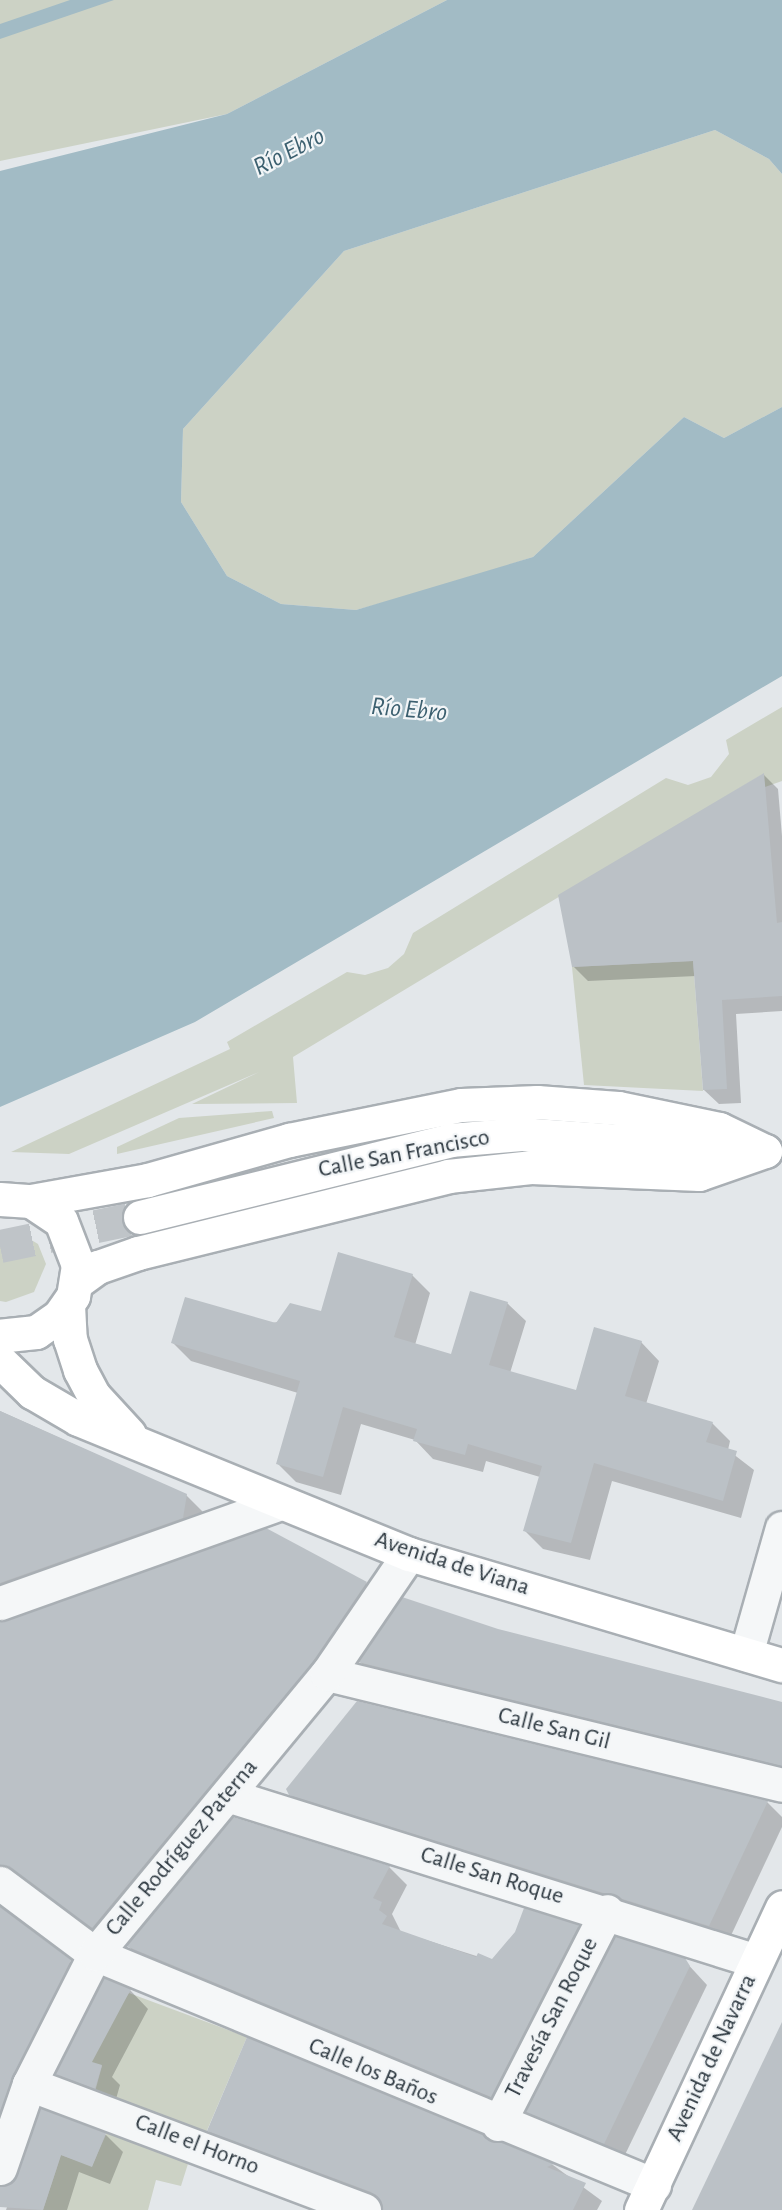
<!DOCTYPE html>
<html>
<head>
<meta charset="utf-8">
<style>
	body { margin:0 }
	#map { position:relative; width:782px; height:2210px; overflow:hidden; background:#e3e7ea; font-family:"Alegreya Sans",sans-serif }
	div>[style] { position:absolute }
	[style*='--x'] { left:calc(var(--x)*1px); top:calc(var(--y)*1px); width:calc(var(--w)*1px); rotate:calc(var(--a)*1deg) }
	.green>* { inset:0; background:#ccd2c5 }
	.water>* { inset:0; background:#a2bbc5 }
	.shadow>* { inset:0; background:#0003 }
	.building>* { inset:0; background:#bbc1c6 }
	.major-tunnel>* { height:33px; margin-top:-16.5px; transform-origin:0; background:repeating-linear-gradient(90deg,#bfc4c8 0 33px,transparent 0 49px) }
	.roads { filter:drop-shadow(2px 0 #a9afb4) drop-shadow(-2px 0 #a9afb4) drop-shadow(0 2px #a9afb4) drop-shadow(0 -2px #a9afb4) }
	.minor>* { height:33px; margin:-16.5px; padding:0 16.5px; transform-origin:16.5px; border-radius:16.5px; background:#f5f7f8 }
	.major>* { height:33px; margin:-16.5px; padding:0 16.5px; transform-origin:16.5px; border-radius:16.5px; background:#fff }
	span { translate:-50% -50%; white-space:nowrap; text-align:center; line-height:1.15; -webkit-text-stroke:4.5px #f2f5f7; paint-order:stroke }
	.street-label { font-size:24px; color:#2d3840 }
	.water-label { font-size:26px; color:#3b5f6f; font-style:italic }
</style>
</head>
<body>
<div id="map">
	<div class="green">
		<i style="clip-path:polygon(0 0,447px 0,227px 114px,0 161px)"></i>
		<i style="clip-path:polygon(715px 130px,769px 159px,782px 174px,782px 407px,724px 438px,684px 417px,533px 557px,440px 587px,356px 610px,281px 604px,227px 576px,181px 502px,183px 429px,344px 251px)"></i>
		<i style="clip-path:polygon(782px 707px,782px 781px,765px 787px,763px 774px,293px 1057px,297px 1103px,192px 1104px,259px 1072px,69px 1154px,11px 1152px,230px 1049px,227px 1042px,347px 972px,365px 975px,388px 968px,404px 954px,413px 933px,666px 778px,688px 785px,711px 777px,729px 754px,726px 740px)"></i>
		<i style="clip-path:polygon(693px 961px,703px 1091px,584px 1085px,572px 967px)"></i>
		<i style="clip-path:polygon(272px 1111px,274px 1118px,117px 1154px,117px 1147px,179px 1118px)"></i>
		<i style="clip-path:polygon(13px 1229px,38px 1244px,46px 1264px,34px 1292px,6px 1302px,0 1301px,0 1231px)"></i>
		<i style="clip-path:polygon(129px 1993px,247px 2037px,205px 2135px,93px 2099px,102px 2066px,83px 2060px)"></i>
		<i style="clip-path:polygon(112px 2121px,192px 2151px,181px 2186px,156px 2180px,148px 2210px,43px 2210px,61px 2155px,92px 2166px)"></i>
	</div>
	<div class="water">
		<i style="clip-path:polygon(70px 0,114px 0,0 39px,0 24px)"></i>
		<i style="clip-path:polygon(447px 0,782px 0,782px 174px,769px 159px,715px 130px,344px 251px,183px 429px,181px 502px,227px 576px,281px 604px,356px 610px,533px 557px,684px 417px,724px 438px,782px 407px,782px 676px,195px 1022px,0 1107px,0 171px,227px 114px)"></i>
	</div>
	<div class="shadow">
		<i style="clip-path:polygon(764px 775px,778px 789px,782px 836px,782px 1011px,736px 1014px,741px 1103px,719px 1104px,704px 1090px,696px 976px,588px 981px,573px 966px)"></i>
		<i style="clip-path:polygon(412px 1275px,430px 1293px,415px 1345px,452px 1356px,507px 1303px,526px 1321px,510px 1373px,577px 1392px,641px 1342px,659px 1361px,646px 1404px,712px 1423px,730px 1441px,728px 1450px,754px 1470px,741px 1518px,612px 1481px,590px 1560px,543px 1549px,524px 1530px,540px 1477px,486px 1461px,483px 1472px,433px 1459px,415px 1440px,361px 1424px,341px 1495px,296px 1482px,277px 1463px,298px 1393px,191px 1361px,173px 1343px,322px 1313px)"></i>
		<i style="clip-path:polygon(0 1411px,186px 1495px,207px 1516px,0 1593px)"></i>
		<i style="clip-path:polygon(266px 1530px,366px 1583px,384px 1601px,110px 1945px,0 1896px,0 1623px)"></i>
		<i style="clip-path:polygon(498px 1630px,782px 1704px,782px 1779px,378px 1680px,360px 1662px)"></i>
		<i style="clip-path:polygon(290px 1794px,767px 1802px,782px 1817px,782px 1827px,727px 1944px,309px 1813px)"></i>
		<i style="clip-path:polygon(389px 1867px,407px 1885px,392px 1914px,401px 1932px,492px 1961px,578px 1926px,596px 1945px,509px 2114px,146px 1964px,128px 1946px)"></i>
		<i style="clip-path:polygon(0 1904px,88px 1978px,0 2137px)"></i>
		<i style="clip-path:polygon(684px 1960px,707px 1985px,622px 2161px,545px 2130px,527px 2111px)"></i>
		<i style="clip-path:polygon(130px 1990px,148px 2009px,112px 2077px,120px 2085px,114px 2106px,75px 2092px,57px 2074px)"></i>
		<i style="clip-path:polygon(248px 2039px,553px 2165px,602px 2201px,597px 2210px,384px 2210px,225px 2147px,208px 2130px)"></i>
		<i style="clip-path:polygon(41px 2110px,105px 2134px,123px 2152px,110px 2184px,79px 2172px,67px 2210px,6px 2210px)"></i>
	</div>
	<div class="building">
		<i style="clip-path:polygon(764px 773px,777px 923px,782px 922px,782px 996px,722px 1000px,727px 1089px,703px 1090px,693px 961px,572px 967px,558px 895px)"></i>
		<i style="clip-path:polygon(338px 1252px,413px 1274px,394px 1337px,451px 1354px,470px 1291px,508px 1302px,489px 1365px,576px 1390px,594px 1327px,642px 1341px,625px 1396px,713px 1422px,706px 1442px,737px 1451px,723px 1501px,594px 1463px,571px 1543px,523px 1531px,542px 1466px,468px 1444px,465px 1455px,413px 1441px,417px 1429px,343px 1407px,323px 1477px,276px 1464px,300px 1381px,171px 1343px,185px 1297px,276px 1323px,290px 1303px,321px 1311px)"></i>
		<i style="clip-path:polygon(0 1411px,187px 1494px,183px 1518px,0 1583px)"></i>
		<i style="clip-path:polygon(266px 1528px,367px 1582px,312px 1663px,92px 1928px,0 1865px,0 1621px)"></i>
		<i style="clip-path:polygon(402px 1597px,498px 1629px,782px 1702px,782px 1766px,358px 1662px)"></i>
		<i style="clip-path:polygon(357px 1701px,768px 1801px,709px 1926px,289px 1795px,286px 1789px)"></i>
		<i style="clip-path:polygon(233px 1817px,390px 1866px,373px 1898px,382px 1902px,379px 1910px,387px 1916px,382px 1924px,476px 1957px,478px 1953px,492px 1959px,515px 1932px,524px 1908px,579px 1925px,491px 2097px,126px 1946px)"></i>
		<i style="clip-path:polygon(0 1906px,71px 1960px,0 2111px)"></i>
		<i style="clip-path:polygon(615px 1936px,685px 1958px,690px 1966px,604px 2144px,525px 2112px)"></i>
		<i style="clip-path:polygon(104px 1978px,131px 1989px,92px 2062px,102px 2065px,95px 2089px,55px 2074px)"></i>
		<i style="clip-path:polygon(782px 2022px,782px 2210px,692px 2210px)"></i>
		<i style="clip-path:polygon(247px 2037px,554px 2164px,547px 2167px,586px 2183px,573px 2210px,382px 2210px,371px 2192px,207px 2131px)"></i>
		<i style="clip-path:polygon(40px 2108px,106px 2133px,92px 2167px,61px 2155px,43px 2210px,0 2207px,0 2186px,17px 2175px)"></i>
	</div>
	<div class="major-tunnel">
		<i style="--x:0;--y:1246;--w:143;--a:-11.7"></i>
	</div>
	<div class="roads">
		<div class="minor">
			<i style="--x:0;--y:1603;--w:298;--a:-19.6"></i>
			<i style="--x:746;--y:1654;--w:131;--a:-74.1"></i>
			<i style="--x:327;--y:1674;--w:468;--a:13.7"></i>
			<i style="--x:227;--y:1795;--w:554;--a:17.42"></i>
			<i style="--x:0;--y:1883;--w:119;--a:36.8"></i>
			<i style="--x:95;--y:1954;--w:605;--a:22.45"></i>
			<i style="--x:29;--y:2084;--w:358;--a:20.6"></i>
			<i style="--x:498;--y:2124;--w:239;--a:-62.9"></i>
			<i style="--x:0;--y:2168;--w:89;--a:-71"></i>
			<i style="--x:29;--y:2084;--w:146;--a:-63.1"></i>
			<i style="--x:95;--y:1954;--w:364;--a:-50.4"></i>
			<i style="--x:327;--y:1674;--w:145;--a:-55.7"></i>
		</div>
		<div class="major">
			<i style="--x:0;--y:1199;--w:31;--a:4"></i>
			<i style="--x:31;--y:1201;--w:36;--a:34"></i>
			<i style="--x:61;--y:1221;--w:47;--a:68.9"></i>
			<i style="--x:78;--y:1265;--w:31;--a:99"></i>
			<i style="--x:73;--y:1296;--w:24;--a:125"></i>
			<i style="--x:59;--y:1316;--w:28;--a:145"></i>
			<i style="--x:36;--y:1332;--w:36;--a:174"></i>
			<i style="--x:31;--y:1201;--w:119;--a:-10.2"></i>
			<i style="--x:148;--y:1180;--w:147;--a:-15.8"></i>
			<i style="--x:289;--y:1140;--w:176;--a:-11.5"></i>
			<i style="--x:461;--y:1105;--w:76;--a:-2.3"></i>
			<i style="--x:537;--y:1102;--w:81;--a:4.2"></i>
			<i style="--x:618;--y:1108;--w:103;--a:11.7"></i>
			<i style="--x:719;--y:1129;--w:51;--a:25.6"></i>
			<i style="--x:140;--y:1217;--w:319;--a:-13.9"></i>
			<i style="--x:450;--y:1140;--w:71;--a:-4.8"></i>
			<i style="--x:521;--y:1134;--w:214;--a:4"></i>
			<i style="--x:77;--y:1282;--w:26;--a:-36"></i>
			<i style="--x:98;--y:1267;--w:42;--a:-19.3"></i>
			<i style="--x:138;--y:1253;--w:319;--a:-13.9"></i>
			<i style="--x:448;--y:1176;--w:83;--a:-6.2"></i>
			<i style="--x:531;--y:1167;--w:168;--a:2.4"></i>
			<i style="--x:699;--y:1174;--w:70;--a:-19.2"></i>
			<i style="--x:68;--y:1305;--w:34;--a:87"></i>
			<i style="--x:70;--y:1339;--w:33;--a:72"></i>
			<i style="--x:80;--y:1370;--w:30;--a:62"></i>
			<i style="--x:94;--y:1396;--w:52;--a:47.4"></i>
			<i style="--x:0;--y:1361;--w:45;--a:44.1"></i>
			<i style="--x:32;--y:1392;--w:53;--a:30.4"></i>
			<i style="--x:78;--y:1419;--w:357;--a:22.2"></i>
			<i style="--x:409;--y:1554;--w:389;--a:16.6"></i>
			<i style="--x:641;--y:2210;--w:334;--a:-65"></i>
		</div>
	</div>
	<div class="street-label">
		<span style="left:404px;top:1154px;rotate:-11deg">Calle San Francisco</span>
		<span style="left:452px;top:1564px;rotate:18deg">Avenida de Viana</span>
		<span style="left:554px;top:1729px;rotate:14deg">Calle San Gil</span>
		<span style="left:182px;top:1848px;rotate:-50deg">Calle Rodríguez Paterna</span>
		<span style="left:492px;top:1876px;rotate:17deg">Calle San Roque</span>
		<span style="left:552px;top:2018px;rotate:-63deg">Travesía San Roque</span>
		<span style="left:712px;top:2058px;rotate:-65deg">Avenida de Navarra</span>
		<span style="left:373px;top:2072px;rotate:23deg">Calle los Baños</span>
		<span style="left:197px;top:2145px;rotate:21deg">Calle el Horno</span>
	</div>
	<div class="water-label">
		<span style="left:289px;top:152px;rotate:-27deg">Río Ebro</span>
		<span style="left:409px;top:710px;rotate:5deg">Río Ebro</span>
	</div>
</div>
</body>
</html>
